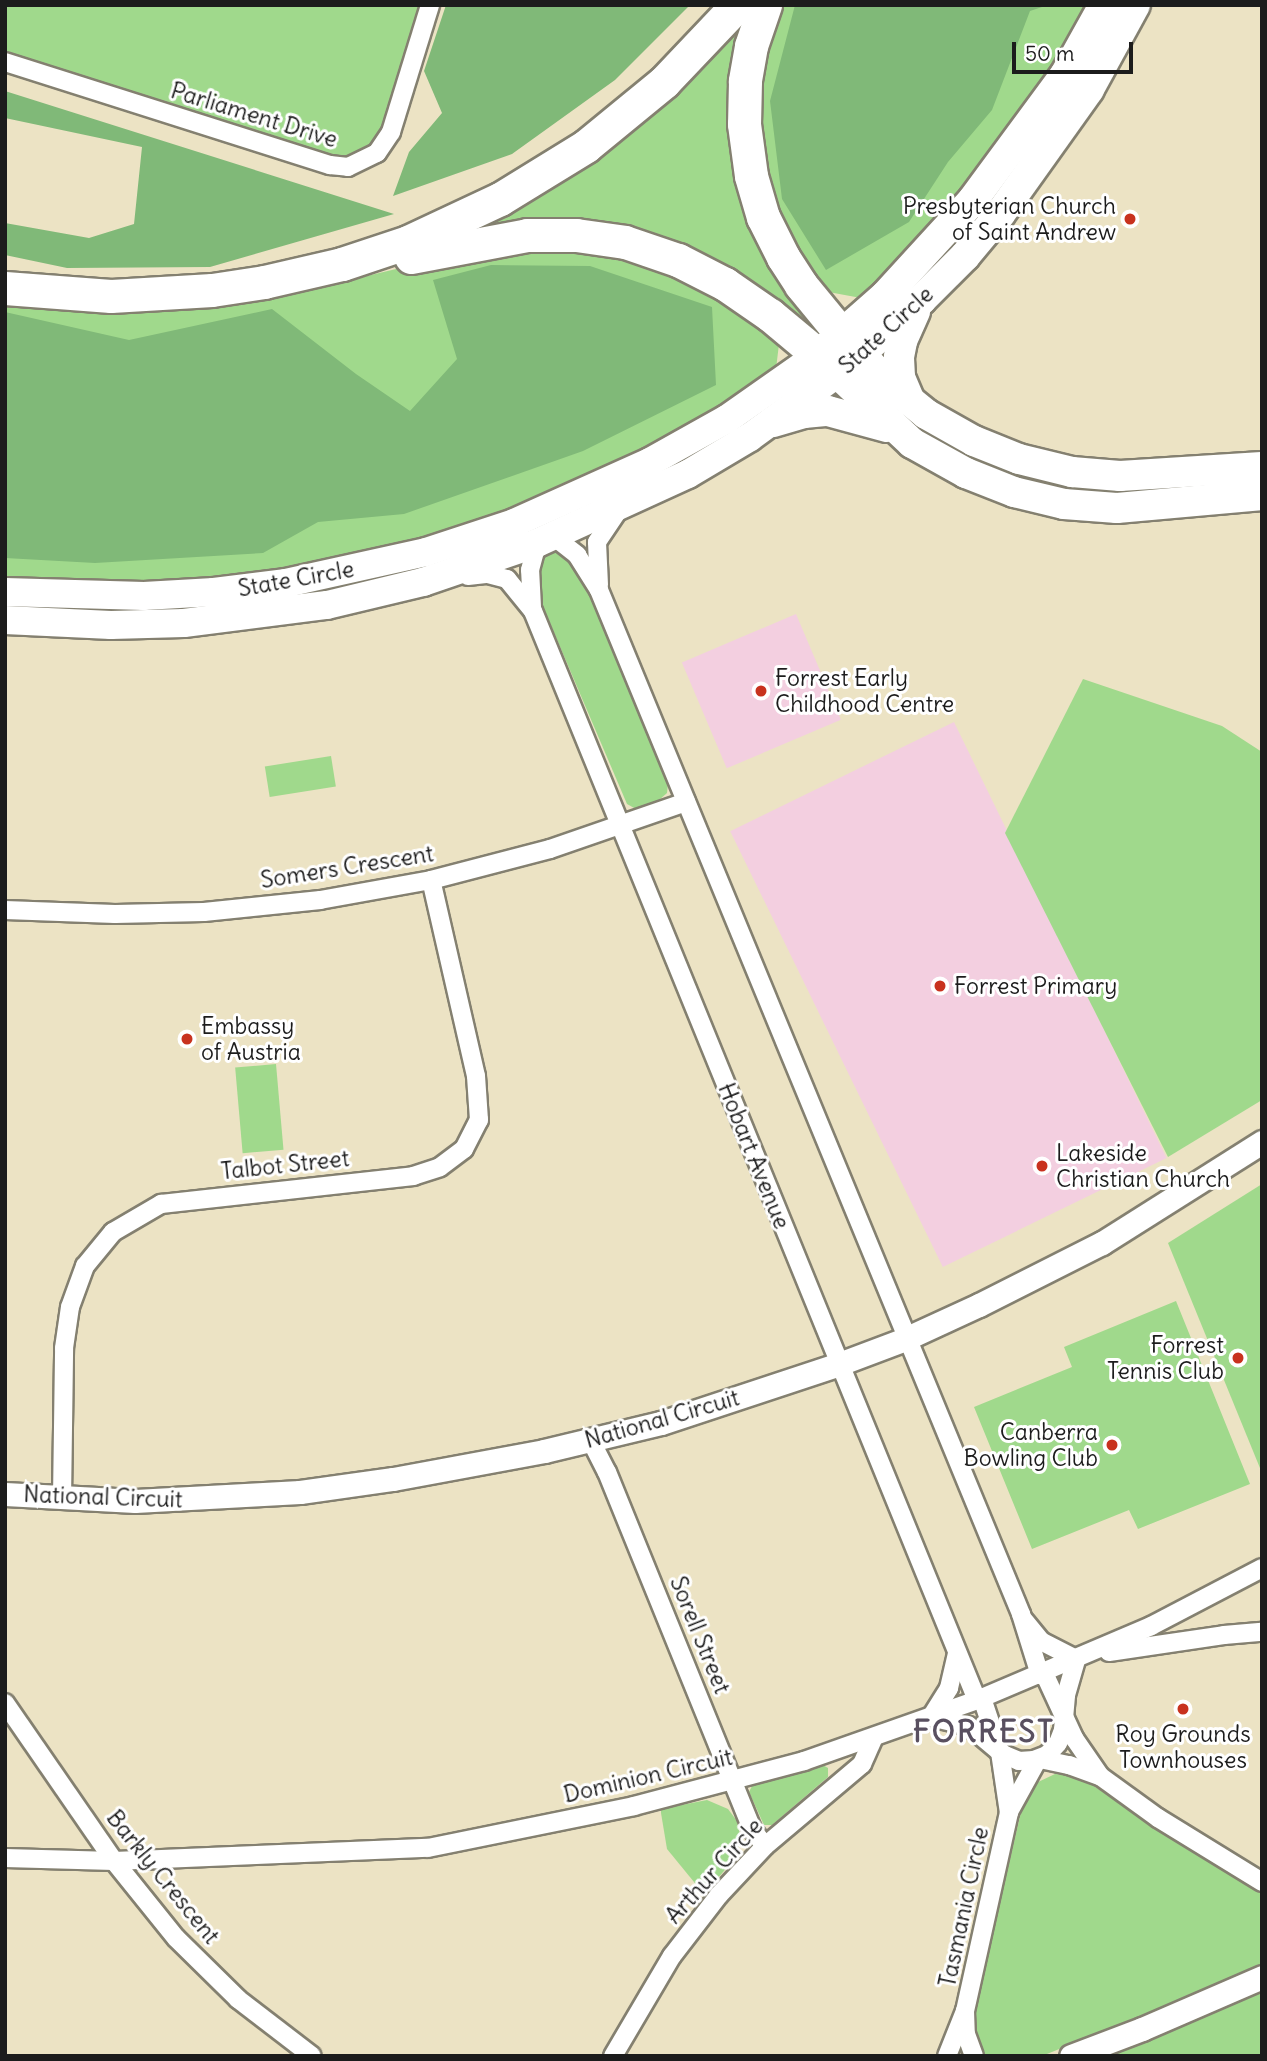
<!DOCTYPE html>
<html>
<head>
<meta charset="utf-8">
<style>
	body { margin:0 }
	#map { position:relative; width:1267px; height:2061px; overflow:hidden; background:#ece3c4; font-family:Delius,sans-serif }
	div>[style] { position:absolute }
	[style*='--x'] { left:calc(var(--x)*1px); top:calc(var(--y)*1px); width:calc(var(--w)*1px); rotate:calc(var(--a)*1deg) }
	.built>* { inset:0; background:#f3cfe0; transform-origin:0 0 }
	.green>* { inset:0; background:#a0d98c; transform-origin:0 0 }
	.forest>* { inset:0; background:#80b978 }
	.roads { filter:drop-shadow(2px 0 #848070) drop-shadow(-2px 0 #848070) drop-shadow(0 2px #848070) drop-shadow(0 -2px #848070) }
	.minor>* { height:18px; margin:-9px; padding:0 9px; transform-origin:9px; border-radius:9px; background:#fff }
	.tertiary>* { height:23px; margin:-11.5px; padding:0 11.5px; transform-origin:11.5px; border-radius:11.5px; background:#fff }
	.primary>* { height:28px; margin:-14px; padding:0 14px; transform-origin:14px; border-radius:14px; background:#fff }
	.trunk>* { height:30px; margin:-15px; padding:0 15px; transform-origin:15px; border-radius:15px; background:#fff }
	.motorway>* { height:33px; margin:-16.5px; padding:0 16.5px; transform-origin:16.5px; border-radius:16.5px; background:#fff }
	.dots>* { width:19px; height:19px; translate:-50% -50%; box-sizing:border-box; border:4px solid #fff; border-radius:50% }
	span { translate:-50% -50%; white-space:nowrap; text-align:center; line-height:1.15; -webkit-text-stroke:6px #fff; paint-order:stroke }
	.street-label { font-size:23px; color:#1c1c1c }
	.poi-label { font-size:23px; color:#1c1c1c }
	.right { translate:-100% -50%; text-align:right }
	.left { translate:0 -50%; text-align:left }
	.district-label { font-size:30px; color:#595060; font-weight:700; letter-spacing:2px }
	.frame { position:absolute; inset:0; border:7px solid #1c1c1c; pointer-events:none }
	.scale { position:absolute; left:1012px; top:42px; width:121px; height:32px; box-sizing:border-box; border:4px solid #1c1c1c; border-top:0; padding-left:9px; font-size:21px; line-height:24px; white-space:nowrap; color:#1c1c1c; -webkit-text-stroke:5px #fff; paint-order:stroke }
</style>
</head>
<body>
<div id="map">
	<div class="built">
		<i style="left:796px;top:614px;width:115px;height:124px;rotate:67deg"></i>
		<i style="left:954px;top:722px;width:485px;height:249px;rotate:64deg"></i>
	</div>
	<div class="green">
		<i style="clip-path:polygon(5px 5px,430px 5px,383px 147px,330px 165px,5px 53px)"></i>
		<i style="clip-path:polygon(749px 5px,735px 93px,815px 319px,806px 327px,710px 265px,469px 235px)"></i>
		<i style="clip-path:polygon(779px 5px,1089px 5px,1057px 61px,989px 160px,904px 259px,861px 298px,823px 291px,787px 239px,758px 158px,759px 76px)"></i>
		<i style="clip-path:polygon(587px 244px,721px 293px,779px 344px,776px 369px,764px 381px,667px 440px,524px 504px,396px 547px,265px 573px,202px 580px,120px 584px,5px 578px,5px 305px,40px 309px,116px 312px,217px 305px,274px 298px,434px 260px)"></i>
		<i style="clip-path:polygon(559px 547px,581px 568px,668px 784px,667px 793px,659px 800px,636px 809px,627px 804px,535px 588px,538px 556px)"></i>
		<i style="clip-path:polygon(1083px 679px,1222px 726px,1262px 752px,1262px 1100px,1168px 1157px,1005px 833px)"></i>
		<i style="left:331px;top:756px;width:31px;height:67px;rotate:81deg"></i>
		<i style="left:276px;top:1064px;width:86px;height:41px;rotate:85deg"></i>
		<i style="clip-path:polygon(1262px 1184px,1262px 1473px,1168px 1243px)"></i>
		<i style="clip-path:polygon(1176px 1301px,1250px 1484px,1138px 1529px,1129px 1510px,1032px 1549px,974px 1407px,1072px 1367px,1064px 1347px)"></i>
		<i style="clip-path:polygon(821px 1764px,828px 1768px,828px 1777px,772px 1825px,764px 1825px,749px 1792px,752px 1786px)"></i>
		<i style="clip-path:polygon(1055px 1774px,1072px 1775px,1086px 1781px,1262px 1894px,1262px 1967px,1042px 2056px,982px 2056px,972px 2023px,1023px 1803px,1036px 1783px)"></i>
		<i style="clip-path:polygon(707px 1800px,728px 1809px,737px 1821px,741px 1838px,735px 1858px,706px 1892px,703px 1893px,667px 1849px,661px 1813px,661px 1809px)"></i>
		<i style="clip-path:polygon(1262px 1990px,1262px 2056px,1106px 2056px,1201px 2017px)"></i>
	</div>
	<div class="forest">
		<i style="clip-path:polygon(446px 5px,690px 5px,615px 80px,512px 154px,393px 196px,409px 152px,442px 113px,424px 71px)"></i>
		<i style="clip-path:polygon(795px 5px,1048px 5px,1030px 11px,992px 110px,948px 162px,909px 222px,826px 270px,782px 199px,770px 101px)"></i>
		<i style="clip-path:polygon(5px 91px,394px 214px,210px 267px,67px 268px,5px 255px,5px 223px,89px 238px,134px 224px,142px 147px,5px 118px)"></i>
		<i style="clip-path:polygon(491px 265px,590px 266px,712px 307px,716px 385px,583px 451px,404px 514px,318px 522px,263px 553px,95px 563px,5px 558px,5px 312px,129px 340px,272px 309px,356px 374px,410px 411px,457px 359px,433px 280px)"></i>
	</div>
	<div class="roads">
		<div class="minor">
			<i style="--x:5;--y:62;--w:341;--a:17.6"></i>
			<i style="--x:330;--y:165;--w:18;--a:6"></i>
			<i style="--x:348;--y:167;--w:32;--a:-26"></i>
			<i style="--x:377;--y:153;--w:25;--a:-56"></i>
			<i style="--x:391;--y:132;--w:133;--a:-72.9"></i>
			<i style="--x:553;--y:536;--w:31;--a:38"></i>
			<i style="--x:577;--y:555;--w:41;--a:57.8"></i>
			<i style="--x:599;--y:590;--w:1108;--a:67.6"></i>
			<i style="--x:1021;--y:1614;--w:64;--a:72.7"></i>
			<i style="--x:468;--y:576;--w:20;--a:-6"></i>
			<i style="--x:488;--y:574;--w:20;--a:15"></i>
			<i style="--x:507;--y:579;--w:41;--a:50.9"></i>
			<i style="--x:533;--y:611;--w:1176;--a:67.82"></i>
			<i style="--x:599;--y:585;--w:43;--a:-92.7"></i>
			<i style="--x:597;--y:542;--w:37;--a:-56"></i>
			<i style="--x:532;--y:607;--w:37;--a:-93"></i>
			<i style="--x:530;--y:570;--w:28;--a:-75"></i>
			<i style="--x:5;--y:910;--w:110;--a:2.1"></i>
			<i style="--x:115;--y:914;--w:89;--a:-1.3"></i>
			<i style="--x:204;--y:912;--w:117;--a:-5.9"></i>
			<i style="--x:320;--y:900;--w:113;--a:-10.2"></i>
			<i style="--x:431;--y:880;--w:123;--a:-14.6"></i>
			<i style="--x:550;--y:849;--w:144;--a:-19.1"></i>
			<i style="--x:591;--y:1441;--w:35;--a:63"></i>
			<i style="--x:607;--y:1472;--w:385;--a:67.9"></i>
			<i style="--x:752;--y:1829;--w:21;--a:53"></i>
			<i style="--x:62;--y:1499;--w:151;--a:-89.2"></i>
			<i style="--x:64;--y:1348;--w:41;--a:-81.7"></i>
			<i style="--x:70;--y:1307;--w:44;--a:-69.9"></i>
			<i style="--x:85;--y:1266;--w:44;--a:-50.5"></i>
			<i style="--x:113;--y:1232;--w:56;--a:-30.3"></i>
			<i style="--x:161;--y:1204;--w:254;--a:-6.3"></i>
			<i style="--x:413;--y:1176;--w:28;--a:-18"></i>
			<i style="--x:440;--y:1167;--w:30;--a:-37"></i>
			<i style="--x:464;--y:1149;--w:33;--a:-63"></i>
			<i style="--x:479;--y:1120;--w:44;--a:-93.9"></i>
			<i style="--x:476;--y:1076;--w:201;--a:-102.9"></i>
			<i style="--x:1109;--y:1652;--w:116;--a:-8.4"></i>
			<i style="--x:1224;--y:1635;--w:38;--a:-5"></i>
			<i style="--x:1044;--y:1673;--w:72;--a:65.2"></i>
			<i style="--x:1074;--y:1738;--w:46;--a:55.6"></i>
			<i style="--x:982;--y:1698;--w:57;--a:71.6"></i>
			<i style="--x:1000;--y:1752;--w:6;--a:31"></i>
			<i style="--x:1005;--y:1755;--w:15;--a:23"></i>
			<i style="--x:1019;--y:1761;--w:15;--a:-4"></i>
			<i style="--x:1034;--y:1760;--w:14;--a:-21"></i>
			<i style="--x:1047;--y:1755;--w:16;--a:-47"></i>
			<i style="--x:1058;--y:1743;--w:14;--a:-69"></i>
			<i style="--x:1063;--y:1730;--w:35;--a:-85"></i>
			<i style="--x:1066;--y:1695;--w:37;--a:-74"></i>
			<i style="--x:1076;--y:1659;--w:39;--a:-153"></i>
			<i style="--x:1041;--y:1641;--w:26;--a:-129"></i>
			<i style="--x:5;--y:1703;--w:192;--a:55.4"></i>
			<i style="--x:114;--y:1861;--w:99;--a:51.2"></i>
			<i style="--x:176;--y:1938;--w:87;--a:44.5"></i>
			<i style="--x:238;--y:1999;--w:93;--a:37.6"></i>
			<i style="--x:1040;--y:1759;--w:30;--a:12"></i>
			<i style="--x:1069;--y:1765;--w:33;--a:20"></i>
			<i style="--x:1100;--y:1776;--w:72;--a:35.9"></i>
			<i style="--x:1158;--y:1818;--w:122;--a:31.6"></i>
			<i style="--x:1010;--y:1810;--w:58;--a:-61.2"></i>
			<i style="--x:5;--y:1858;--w:109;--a:1.6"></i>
			<i style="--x:114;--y:1861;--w:314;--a:-2.4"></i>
			<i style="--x:428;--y:1848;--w:210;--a:-11.5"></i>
			<i style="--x:634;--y:1806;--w:176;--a:-14.8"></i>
			<i style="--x:804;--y:1761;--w:183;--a:-19.4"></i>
			<i style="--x:977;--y:1700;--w:189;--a:-23"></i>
			<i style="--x:1151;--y:1626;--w:125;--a:-27.6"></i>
			<i style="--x:965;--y:2011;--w:23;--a:88"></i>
			<i style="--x:966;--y:2034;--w:23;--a:70"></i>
			<i style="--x:613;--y:2056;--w:116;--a:-59.5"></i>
			<i style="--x:672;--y:1956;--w:77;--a:-52.4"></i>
			<i style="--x:719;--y:1895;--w:67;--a:-46.8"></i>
			<i style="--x:765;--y:1846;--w:127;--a:-40.2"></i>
			<i style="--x:862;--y:1764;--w:27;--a:-66"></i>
			<i style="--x:947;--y:2056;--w:48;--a:-68.2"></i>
			<i style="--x:965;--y:2011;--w:203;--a:-77.5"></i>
			<i style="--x:1009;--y:1813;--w:62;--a:-98.4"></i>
			<i style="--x:1000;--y:1752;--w:40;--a:-140"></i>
			<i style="--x:969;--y:1726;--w:39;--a:-167"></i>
			<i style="--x:931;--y:1717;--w:34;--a:-58"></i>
			<i style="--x:949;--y:1688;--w:36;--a:-77"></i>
		</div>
		<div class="tertiary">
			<i style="--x:5;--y:1494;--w:130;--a:3.1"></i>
			<i style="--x:135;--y:1501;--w:165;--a:-3.1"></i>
			<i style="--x:300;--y:1492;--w:94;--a:-8"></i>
			<i style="--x:393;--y:1479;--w:154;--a:-10.5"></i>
			<i style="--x:544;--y:1451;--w:120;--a:-13.5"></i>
			<i style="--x:661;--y:1423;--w:188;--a:-18.3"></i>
			<i style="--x:839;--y:1364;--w:71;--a:-20.7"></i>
			<i style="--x:905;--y:1339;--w:81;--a:-24.7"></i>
			<i style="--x:979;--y:1305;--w:138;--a:-26.8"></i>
			<i style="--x:1102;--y:1243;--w:189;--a:-32.3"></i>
			<i style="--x:1071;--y:2056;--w:76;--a:-20.8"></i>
			<i style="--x:1142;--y:2029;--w:131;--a:-23.4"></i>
		</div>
		<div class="primary">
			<i style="--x:5;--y:592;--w:139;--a:1.6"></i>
			<i style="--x:144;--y:596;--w:70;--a:-3.3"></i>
			<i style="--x:214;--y:592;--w:73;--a:-7.1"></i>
			<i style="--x:286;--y:583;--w:143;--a:-12.5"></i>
			<i style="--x:426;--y:552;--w:93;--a:-18.2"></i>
			<i style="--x:514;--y:523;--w:149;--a:-24.2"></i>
			<i style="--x:650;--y:462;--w:88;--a:-29.2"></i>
			<i style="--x:727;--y:419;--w:111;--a:-35.1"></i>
			<i style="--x:5;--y:620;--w:106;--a:2.7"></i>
			<i style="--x:111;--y:625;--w:73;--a:-1.6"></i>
			<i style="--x:184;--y:623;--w:144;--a:-7.2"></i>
			<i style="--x:327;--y:605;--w:99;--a:-13.5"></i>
			<i style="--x:423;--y:582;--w:120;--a:-18.9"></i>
			<i style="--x:537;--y:543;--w:166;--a:-24.6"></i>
			<i style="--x:688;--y:474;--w:72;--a:-30.8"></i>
			<i style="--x:750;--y:437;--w:109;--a:-36"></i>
		</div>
		<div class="trunk">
			<i style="--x:1104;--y:5;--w:80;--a:119.1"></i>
			<i style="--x:1065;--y:75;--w:155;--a:126.4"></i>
			<i style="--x:973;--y:200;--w:130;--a:132.5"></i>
			<i style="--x:885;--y:296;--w:89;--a:138.6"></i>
			<i style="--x:818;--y:355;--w:129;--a:43.1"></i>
			<i style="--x:912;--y:443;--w:62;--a:29.1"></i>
			<i style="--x:966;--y:473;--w:52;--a:21.6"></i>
			<i style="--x:1014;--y:492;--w:51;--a:13.5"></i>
			<i style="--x:1064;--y:504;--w:53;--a:4.3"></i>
			<i style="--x:1117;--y:508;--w:146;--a:-5.1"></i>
			<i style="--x:847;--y:340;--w:59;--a:46.4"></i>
			<i style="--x:888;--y:383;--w:49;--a:39.2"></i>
			<i style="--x:926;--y:414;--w:55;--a:29.4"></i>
			<i style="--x:974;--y:441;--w:48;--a:21.8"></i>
			<i style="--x:1019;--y:459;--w:55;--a:13.8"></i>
			<i style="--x:1072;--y:472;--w:48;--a:4.8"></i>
			<i style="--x:1120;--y:476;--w:142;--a:-3.6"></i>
			<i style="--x:838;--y:373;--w:111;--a:-41.3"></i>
			<i style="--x:921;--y:300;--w:62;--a:-45"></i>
			<i style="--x:965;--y:256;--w:55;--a:-50.2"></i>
			<i style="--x:1000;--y:214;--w:153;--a:-54.5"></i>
			<i style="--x:1089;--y:89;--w:96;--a:-61.3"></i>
			<i style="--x:910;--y:401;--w:26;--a:-113"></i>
			<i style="--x:900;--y:377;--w:20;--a:-93"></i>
			<i style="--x:899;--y:357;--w:16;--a:-79"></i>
			<i style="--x:902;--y:341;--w:32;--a:-66"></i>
			<i style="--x:773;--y:422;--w:32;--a:-16"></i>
			<i style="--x:804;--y:413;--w:24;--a:-5"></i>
			<i style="--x:828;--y:411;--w:61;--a:15.2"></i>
		</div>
		<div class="motorway">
			<i style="--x:765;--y:5;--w:43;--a:108.9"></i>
			<i style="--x:751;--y:46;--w:36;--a:100"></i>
			<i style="--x:745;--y:81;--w:43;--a:91.3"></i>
			<i style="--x:744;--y:124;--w:52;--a:82.3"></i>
			<i style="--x:751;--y:176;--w:43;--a:73.7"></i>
			<i style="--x:763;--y:217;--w:45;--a:63.4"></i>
			<i style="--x:783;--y:257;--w:33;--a:57"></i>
			<i style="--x:801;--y:285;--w:65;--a:50.6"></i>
			<i style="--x:411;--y:257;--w:118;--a:-10.7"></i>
			<i style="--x:527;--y:235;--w:49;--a:0"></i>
			<i style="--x:576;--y:235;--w:49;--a:8.1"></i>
			<i style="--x:625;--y:242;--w:56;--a:18.8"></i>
			<i style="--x:678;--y:260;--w:53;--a:27.1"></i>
			<i style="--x:725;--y:284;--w:55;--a:34.6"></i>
			<i style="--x:770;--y:315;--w:62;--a:39.8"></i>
			<i style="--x:5;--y:288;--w:106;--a:4.3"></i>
			<i style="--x:111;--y:296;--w:101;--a:-3.4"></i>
			<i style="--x:212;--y:290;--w:53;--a:-8.7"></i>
			<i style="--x:264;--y:282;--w:80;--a:-13"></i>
			<i style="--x:342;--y:264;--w:70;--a:-18.4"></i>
			<i style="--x:408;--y:242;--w:102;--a:-25.1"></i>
			<i style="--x:500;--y:199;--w:101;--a:-31.6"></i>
			<i style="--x:586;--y:146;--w:101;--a:-39.4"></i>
			<i style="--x:664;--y:82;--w:106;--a:-46.5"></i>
		</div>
	</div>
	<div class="dots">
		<i style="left:1130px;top:219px;background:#c8321e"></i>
		<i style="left:761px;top:691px;background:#c8321e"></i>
		<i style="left:940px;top:986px;background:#c8321e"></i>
		<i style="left:187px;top:1039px;background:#c8321e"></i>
		<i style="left:1042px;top:1166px;background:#c8321e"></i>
		<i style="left:1238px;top:1358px;background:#c8321e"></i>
		<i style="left:1112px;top:1445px;background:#c8321e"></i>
		<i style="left:1183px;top:1709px;background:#c8321e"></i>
	</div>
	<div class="street-label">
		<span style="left:254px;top:115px;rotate:17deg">Parliament Drive</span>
		<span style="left:886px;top:330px;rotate:-42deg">State Circle</span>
		<span style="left:296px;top:579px;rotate:-10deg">State Circle</span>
		<span style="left:347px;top:867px;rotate:-9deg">Somers Crescent</span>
		<span style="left:754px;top:1156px;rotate:68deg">Hobart Avenue</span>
		<span style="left:285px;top:1165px;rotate:-6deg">Talbot Street</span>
		<span style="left:662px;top:1419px;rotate:-16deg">National Circuit</span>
		<span style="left:103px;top:1497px;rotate:2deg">National Circuit</span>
		<span style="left:700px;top:1635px;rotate:68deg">Sorell Street</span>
		<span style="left:648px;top:1776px;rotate:-13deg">Dominion Circuit</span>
		<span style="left:714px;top:1871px;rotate:-48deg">Arthur Circle</span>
		<span style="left:163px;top:1877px;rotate:51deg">Barkly Crescent</span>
		<span style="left:964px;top:1907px;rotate:-78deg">Tasmania Circle</span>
	</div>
	<div class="poi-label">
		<span class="right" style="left:1116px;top:219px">Presbyterian Church<br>of Saint Andrew</span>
		<span class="left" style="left:775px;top:691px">Forrest Early<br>Childhood Centre</span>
		<span class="left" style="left:954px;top:986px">Forrest Primary</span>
		<span class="left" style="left:201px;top:1039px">Embassy<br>of Austria</span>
		<span class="left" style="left:1056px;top:1166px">Lakeside<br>Christian Church</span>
		<span class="right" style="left:1224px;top:1358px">Forrest<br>Tennis Club</span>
		<span class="right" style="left:1098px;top:1445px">Canberra<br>Bowling Club</span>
		<span style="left:1183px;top:1747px">Roy Grounds<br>Townhouses</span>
	</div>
	<div class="district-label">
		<span style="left:984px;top:1731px">FORREST</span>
	</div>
	<div class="frame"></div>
	<div class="scale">50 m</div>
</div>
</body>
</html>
